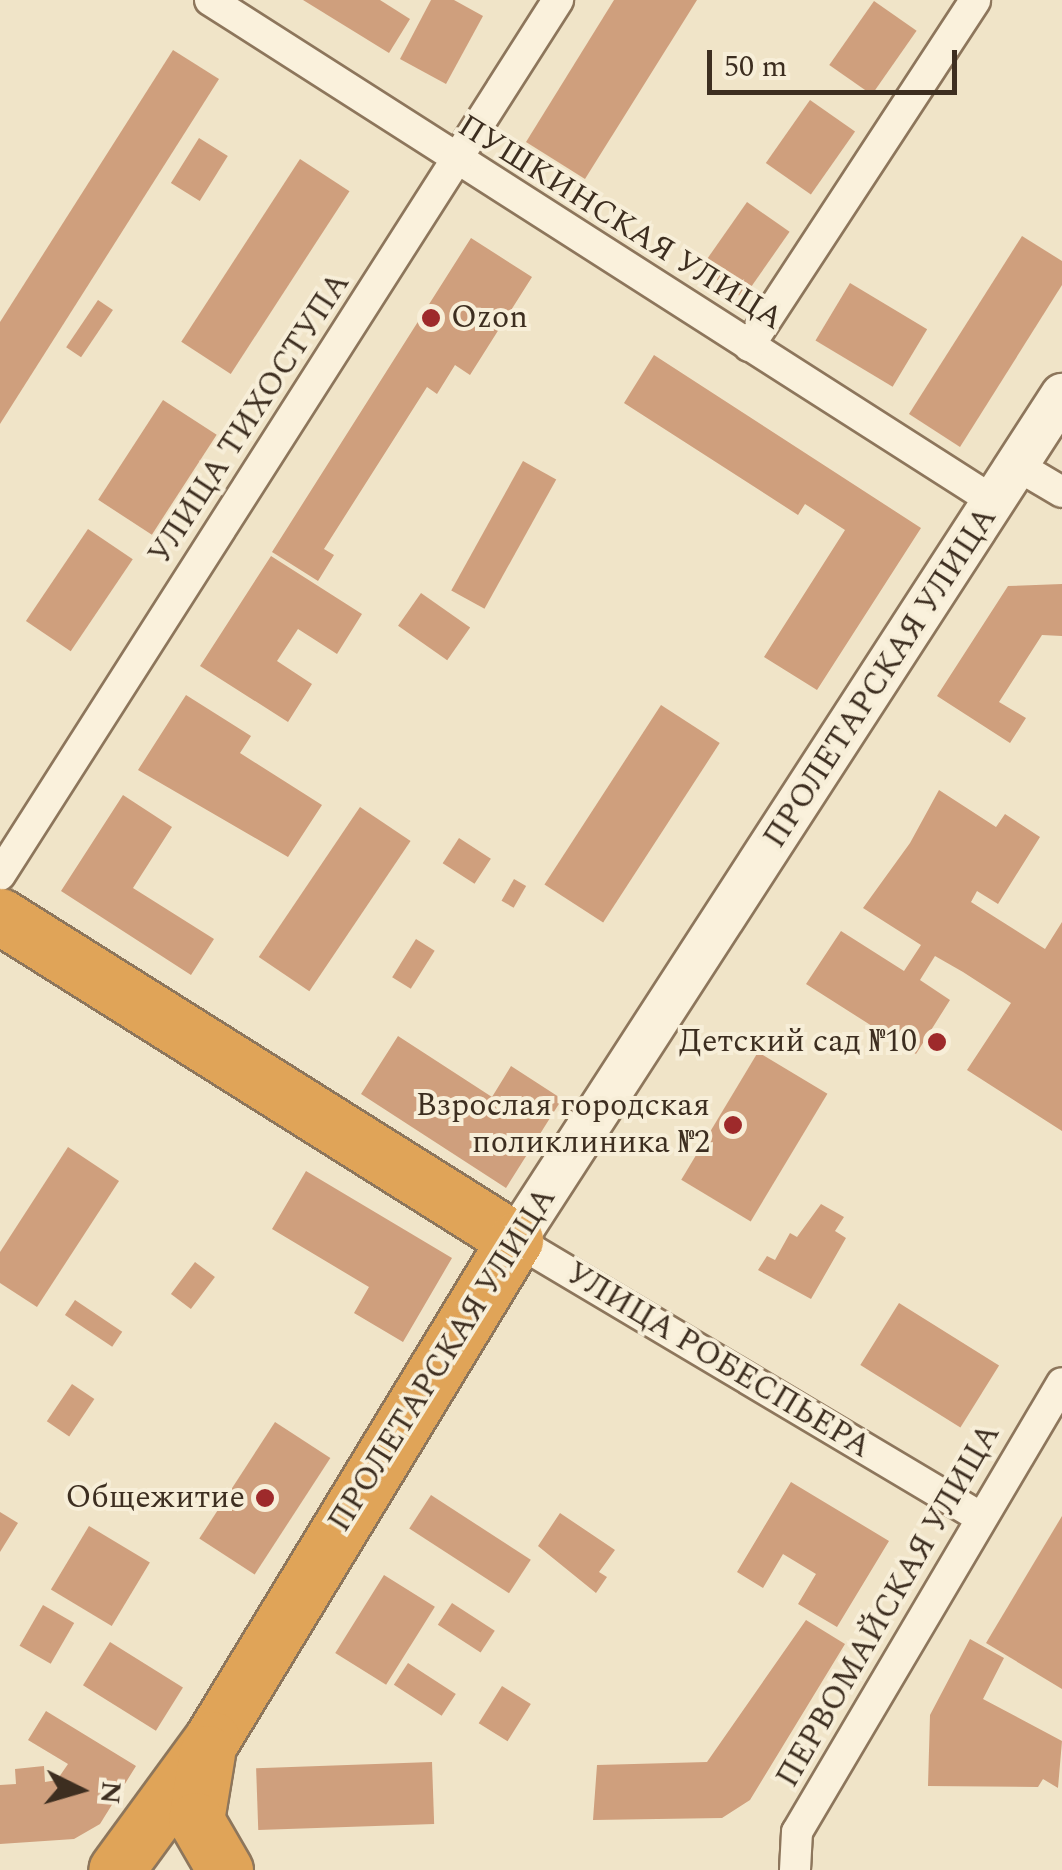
<!DOCTYPE html>
<html>
<head>
<meta charset="utf-8">
<style>
	body { margin:0 }
	#map { position:relative; width:1062px; height:1870px; overflow:hidden; background:#f0e4c8; font-family:Spectral,serif }
	div>[style] { position:absolute }
	[style*='--x'] { left:calc(var(--x)*1px); top:calc(var(--y)*1px); width:calc(var(--w)*1px); rotate:calc(var(--a)*1deg) }
	.building>* { inset:0; background:#cf9f7d; transform-origin:0 0 }
	.roads { filter:drop-shadow(2px 0 #8d765c) drop-shadow(-2px 0 #8d765c) drop-shadow(0 2px #8d765c) drop-shadow(0 -2px #8d765c) }
	.street>* { height:30px; margin:-15px; padding:0 15px; transform-origin:15px; border-radius:15px; background:#faf1dc }
	.secondary>* { height:42px; margin:-21px; padding:0 21px; transform-origin:21px; border-radius:21px; background:#faf1dc }
	.highway>* { height:55px; margin:-27.5px; padding:0 27.5px; transform-origin:27.5px; border-radius:27.5px; background:#e0a458 }
	.dots>* { width:28px; height:28px; translate:-50% -50%; box-sizing:border-box; border:5px solid #f7eed8; border-radius:50% }
	span { translate:-50% -50%; white-space:nowrap; text-align:center; line-height:1.15; -webkit-text-stroke:8px #f7eed8; paint-order:stroke }
	.street-label { font-size:32px; color:#3d2e20 }
	.poi-label { font-size:32px; color:#3d2e20 }
	.left { translate:0 -50%; text-align:left }
	.right { translate:-100% -50%; text-align:right }
	.north { position:absolute; left:30px; top:1740px; width:100px; height:100px; -webkit-text-stroke:8px #f7eed8; paint-order:stroke; rotate:95deg; font-size:28px; font-weight:700; line-height:40px; text-align:center; color:#3d2e20 }
	.north::after { content:''; display:block; margin:auto; width:35px; height:45px; background:#3d2e20; clip-path:polygon(50% 0,100% 100%,50% 72%,0 100%) }
	.scale { position:absolute; left:707px; top:50px; width:250px; height:45px; box-sizing:border-box; border:5px solid #3d2e20; border-top:0; padding-left:12px; font-size:30px; line-height:35px; white-space:nowrap; color:#3d2e20; -webkit-text-stroke:8px #f7eed8; paint-order:stroke }
</style>
</head>
<body>
<div id="map">
	<div class="building">
		<i style="clip-path:polygon(303px 0,380px 0,410px 19px,389px 53px)"></i>
		<i style="clip-path:polygon(431px 0,454px 0,483px 16px,446px 84px,400px 59px)"></i>
		<i style="clip-path:polygon(614px 0,697px 0,585px 179px,526px 142px)"></i>
		<i style="left:874px;top:1px;width:52px;height:78px;rotate:35deg"></i>
		<i style="clip-path:polygon(173px 50px,219px 79px,0 424px,0 322px)"></i>
		<i style="left:810px;top:100px;width:55px;height:77px;rotate:35deg"></i>
		<i style="left:199px;top:138px;width:34px;height:53px;rotate:32deg"></i>
		<i style="left:300px;top:159px;width:59px;height:218px;rotate:33deg"></i>
		<i style="left:747px;top:202px;width:52px;height:81px;rotate:35deg"></i>
		<i style="clip-path:polygon(1022px 236px,1062px 261px,1062px 285px,960px 447px,909px 414px)"></i>
		<i style="clip-path:polygon(471px 238px,532px 277px,470px 375px,455px 365px,437px 394px,427px 387px,324px 549px,334px 555px,318px 581px,272px 552px)"></i>
		<i style="left:850px;top:283px;width:90px;height:67px;rotate:31deg"></i>
		<i style="left:98px;top:300px;width:18px;height:57px;rotate:34deg"></i>
		<i style="clip-path:polygon(654px 355px,921px 528px,817px 690px,764px 657px,845px 530px,805px 504px,798px 515px,624px 403px)"></i>
		<i style="left:163px;top:400px;width:64px;height:119px;rotate:33deg"></i>
		<i style="left:523px;top:461px;width:38px;height:148px;rotate:29deg"></i>
		<i style="left:88px;top:529px;width:54px;height:111px;rotate:34deg"></i>
		<i style="clip-path:polygon(271px 556px,362px 614px,337px 654px,298px 629px,277px 661px,312px 684px,288px 722px,200px 666px)"></i>
		<i style="clip-path:polygon(1062px 584px,1062px 636px,1042px 635px,999px 702px,1026px 718px,1010px 743px,937px 696px,1008px 586px)"></i>
		<i style="left:421px;top:593px;width:60px;height:40px;rotate:35deg"></i>
		<i style="clip-path:polygon(186px 695px,251px 736px,240px 753px,322px 805px,288px 857px,138px 770px)"></i>
		<i style="left:661px;top:705px;width:70px;height:214px;rotate:33deg"></i>
		<i style="clip-path:polygon(939px 790px,996px 827px,1005px 814px,1040px 837px,998px 904px,977px 891px,971px 902px,1045px 949px,1062px 922px,1062px 1131px,967px 1070px,1011px 1003px,963px 972px,935px 956px,920px 980px,950px 1000px,916px 1054px,806px 984px,841px 931px,904px 971px,921px 945px,863px 908px,910px 843px)"></i>
		<i style="clip-path:polygon(123px 795px,172px 827px,133px 888px,214px 939px,191px 975px,61px 891px)"></i>
		<i style="left:360px;top:807px;width:61px;height:181px;rotate:34deg"></i>
		<i style="left:459px;top:838px;width:38px;height:30px;rotate:33deg"></i>
		<i style="left:514px;top:879px;width:14px;height:25px;rotate:30deg"></i>
		<i style="left:416px;top:939px;width:22px;height:45px;rotate:32deg"></i>
		<i style="clip-path:polygon(398px 1036px,492px 1097px,511px 1066px,562px 1099px,506px 1188px,361px 1094px)"></i>
		<i style="left:758px;top:1052px;width:81px;height:149px;rotate:31deg"></i>
		<i style="clip-path:polygon(68px 1147px,119px 1181px,37px 1307px,0 1283px,0 1252px)"></i>
		<i style="clip-path:polygon(306px 1171px,452px 1258px,403px 1342px,354px 1313px,369px 1287px,272px 1229px)"></i>
		<i style="clip-path:polygon(821px 1204px,844px 1217px,835px 1231px,846px 1238px,811px 1299px,758px 1270px,767px 1256px,775px 1260px,790px 1233px,797px 1237px)"></i>
		<i style="left:195px;top:1262px;width:25px;height:40px;rotate:37deg"></i>
		<i style="left:75px;top:1300px;width:57px;height:18px;rotate:34deg"></i>
		<i style="left:899px;top:1303px;width:118px;height:73px;rotate:32deg"></i>
		<i style="left:72px;top:1384px;width:27px;height:45px;rotate:34deg"></i>
		<i style="left:275px;top:1422px;width:66px;height:139px;rotate:33deg"></i>
		<i style="clip-path:polygon(791px 1482px,889px 1541px,837px 1627px,798px 1604px,816px 1574px,783px 1554px,763px 1588px,737px 1572px)"></i>
		<i style="left:431px;top:1495px;width:119px;height:40px;rotate:33deg"></i>
		<i style="clip-path:polygon(0 1512px,18px 1523px,0 1552px)"></i>
		<i style="clip-path:polygon(560px 1513px,615px 1550px,599px 1572px,607px 1577px,596px 1593px,538px 1546px)"></i>
		<i style="clip-path:polygon(1062px 1516px,1062px 1689px,986px 1643px)"></i>
		<i style="left:89px;top:1526px;width:71px;height:74px;rotate:31deg"></i>
		<i style="left:384px;top:1575px;width:60px;height:92px;rotate:32deg"></i>
		<i style="left:452px;top:1603px;width:51px;height:26px;rotate:33deg"></i>
		<i style="left:43px;top:1605px;width:36px;height:47px;rotate:30deg"></i>
		<i style="clip-path:polygon(806px 1620px,845px 1644px,750px 1800px,722px 1818px,593px 1820px,597px 1765px,707px 1762px)"></i>
		<i style="clip-path:polygon(970px 1639px,1004px 1658px,983px 1699px,1062px 1741px,1058px 1788px,1043px 1779px,1038px 1787px,928px 1786px,930px 1715px)"></i>
		<i style="left:110px;top:1642px;width:86px;height:51px;rotate:32deg"></i>
		<i style="left:408px;top:1663px;width:57px;height:26px;rotate:33deg"></i>
		<i style="left:502px;top:1686px;width:34px;height:44px;rotate:32deg"></i>
		<i style="clip-path:polygon(46px 1711px,136px 1766px,100px 1824px,74px 1839px,0 1844px,0 1785px,16px 1784px,15px 1769px,44px 1766px,45px 1782px,57px 1780px,68px 1764px,28px 1740px)"></i>
		<i style="left:432px;top:1762px;width:62px;height:176px;rotate:88deg"></i>
	</div>
	<div class="roads">
		<div class="street">
			<i style="--x:210;--y:0;--w:932;--a:32.6"></i>
			<i style="--x:749;--y:346;--w:413;--a:-56.8"></i>
			<i style="--x:1018;--y:466;--w:51;--a:30.6"></i>
			<i style="--x:0;--y:875;--w:1038;--a:-57.47"></i>
			<i style="--x:515;--y:1240;--w:541;--a:30.78"></i>
			<i style="--x:795;--y:1870;--w:38;--a:-87"></i>
			<i style="--x:797;--y:1832;--w:521;--a:-59.45"></i>
		</div>
		<div class="secondary">
			<i style="--x:515;--y:1240;--w:1007;--a:-57.08"></i>
		</div>
		<div class="highway">
			<i style="--x:0;--y:916;--w:608;--a:32.18"></i>
			<i style="--x:515;--y:1240;--w:584;--a:121.27"></i>
			<i style="--x:212;--y:1739;--w:162;--a:126.2"></i>
			<i style="--x:207;--y:1753;--w:68;--a:99.3"></i>
			<i style="--x:196;--y:1820;--w:58;--a:59.9"></i>
		</div>
	</div>
	<div class="dots">
		<i style="left:431px;top:318px;background:#9e2a2b"></i>
		<i style="left:937px;top:1042px;background:#9e2a2b"></i>
		<i style="left:733px;top:1125px;background:#9e2a2b"></i>
		<i style="left:265px;top:1498px;background:#9e2a2b"></i>
	</div>
	<div class="street-label">
		<span style="left:620px;top:223px;rotate:32deg">ПУШКИНСКАЯ УЛИЦА</span>
		<span style="left:250px;top:419px;rotate:-57deg">УЛИЦА ТИХОСТУПА</span>
		<span style="left:881px;top:678px;rotate:-57deg">ПРОЛЕТАРСКАЯ УЛИЦА</span>
		<span style="left:443px;top:1360px;rotate:-58deg">ПРОЛЕТАРСКАЯ УЛИЦА</span>
		<span style="left:718px;top:1361px;rotate:31deg">УЛИЦА РОБЕСПЬЕРА</span>
		<span style="left:889px;top:1606px;rotate:-60deg">ПЕРВОМАЙСКАЯ УЛИЦА</span>
	</div>
	<div class="poi-label">
		<span class="left" style="left:451px;top:318px">Ozon</span>
		<span class="right" style="left:917px;top:1042px">Детский сад №10</span>
		<span class="right" style="left:710px;top:1125px">Взрослая городская<br>поликлиника №2</span>
		<span class="right" style="left:245px;top:1498px">Общежитие</span>
	</div>
	<div class="north">N</div>
	<div class="scale">50 m</div>
</div>
</body>
</html>
